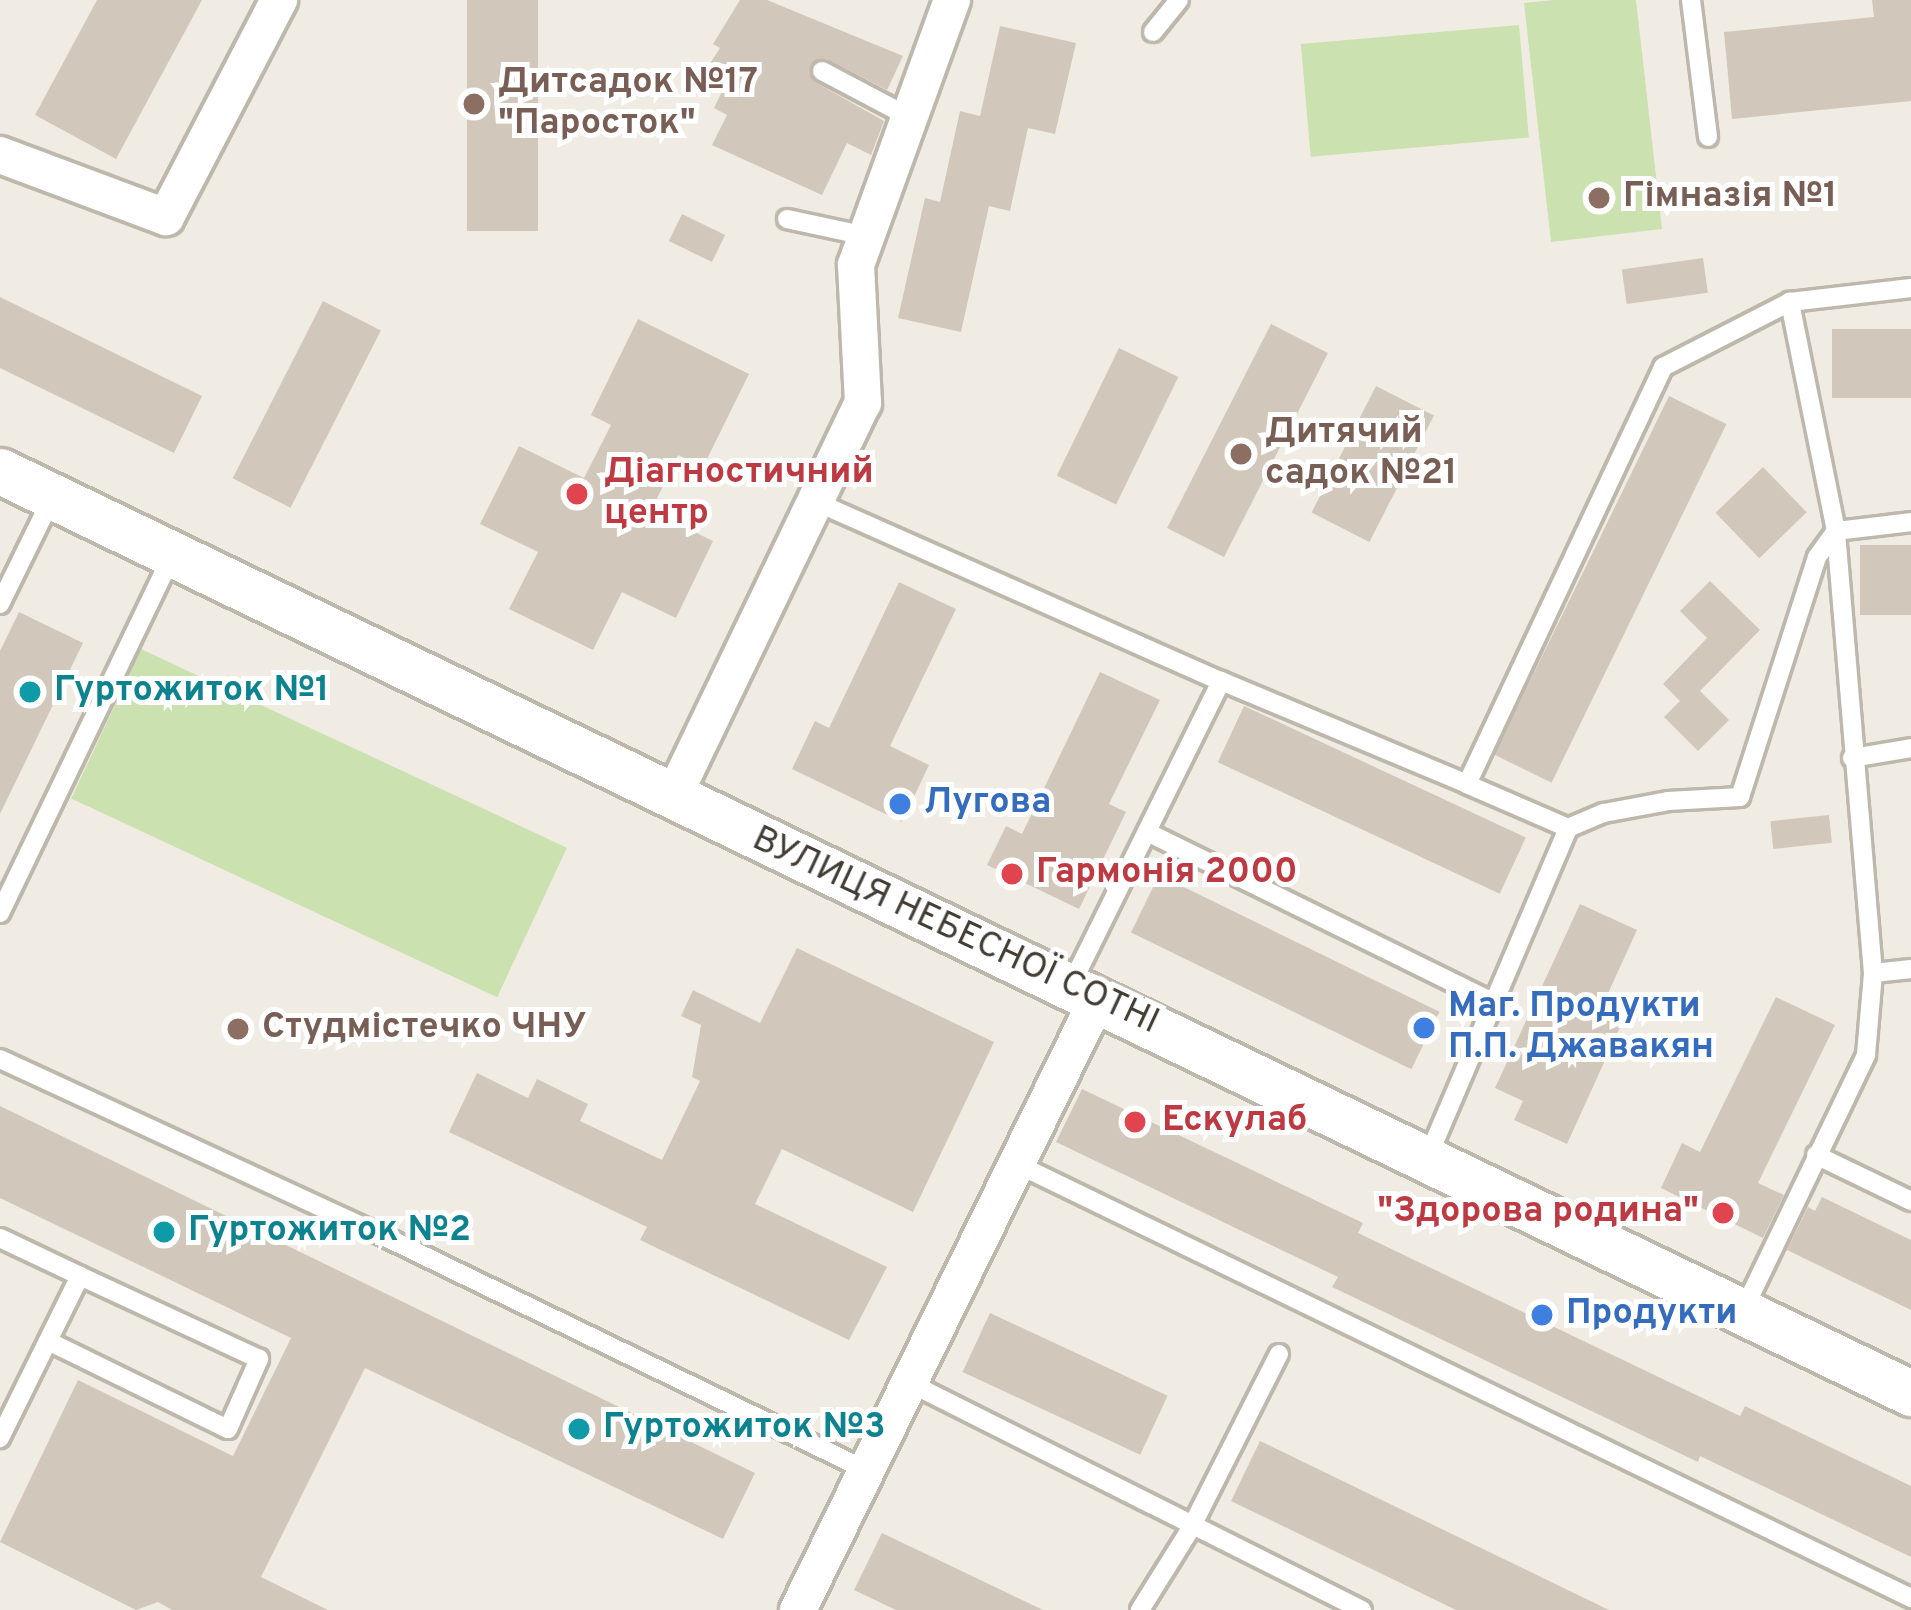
<!DOCTYPE html>
<html>
<head>
<meta charset="utf-8">
<style>
	body { margin:0 }
	#map { position:relative; width:1911px; height:1610px; overflow:hidden; background:#f0ece4; font-family:Overpass,sans-serif }
	div>[style] { position:absolute }
	[style*='--x'] { left:calc(var(--x)*1px); top:calc(var(--y)*1px); width:calc(var(--w)*1px); rotate:calc(var(--a)*1deg) }
	.green>* { inset:0; background:#cce1b0; transform-origin:0 0 }
	.building>* { inset:0; background:#d1c8bb; transform-origin:0 0 }
	.roads { filter:drop-shadow(3px 0 #beb7ab) drop-shadow(-3px 0 #beb7ab) drop-shadow(0 3px #beb7ab) drop-shadow(0 -3px #beb7ab) }
	.service>* { height:18px; margin:-9px; padding:0 9px; transform-origin:9px; border-radius:9px; background:#fff }
	.minor>* { height:36px; margin:-18px; padding:0 18px; transform-origin:18px; border-radius:18px; background:#fff }
	.tertiary>* { height:45px; margin:-22.5px; padding:0 22.5px; transform-origin:22.5px; border-radius:22.5px; background:#fff }
	.dots>* { width:33px; height:33px; translate:-50% -50%; box-sizing:border-box; border:6px solid #fff; border-radius:50% }
	span { translate:-50% -50%; white-space:nowrap; text-align:center; line-height:1.15; -webkit-text-stroke:10px #fff; paint-order:stroke }
	.education-label { font-size:36px; color:#785e54; font-weight:700 }
	.left { translate:0 -50%; text-align:left }
	.health-label { font-size:36px; color:#be3a42; font-weight:700 }
	.right { translate:-100% -50%; text-align:right }
	.culture-label { font-size:36px; color:#0d838f; font-weight:700 }
	.shop-label { font-size:36px; color:#366cbe; font-weight:700 }
	.street-label { font-size:36px; color:#423c35 }
</style>
</head>
<body>
<div id="map">
	<div class="green">
		<i style="clip-path:polygon(1553px 0,1636px 0,1662px 229px,1551px 242px,1524px 3px)"></i>
		<i style="left:1519px;top:25px;width:113px;height:219px;rotate:85deg"></i>
		<i style="left:141px;top:649px;width:470px;height:165px;rotate:25deg"></i>
	</div>
	<div class="building">
		<i style="clip-path:polygon(97px 0,202px 0,116px 159px,35px 115px)"></i>
		<i style="left:467px;top:0;width:71px;height:231px"></i>
		<i style="clip-path:polygon(740px 0,767px 0,903px 56px,887px 90px,827px 59px,811px 64px,815px 82px,884px 121px,871px 155px,847px 143px,822px 195px,712px 145px,727px 115px,714px 108px,729px 77px,709px 65px,720px 48px,713px 44px)"></i>
		<i style="clip-path:polygon(1872px 0,1911px 0,1911px 101px,1732px 119px,1724px 32px,1874px 17px)"></i>
		<i style="clip-path:polygon(1000px 26px,1076px 43px,1055px 134px,1028px 128px,1010px 211px,989px 206px,961px 332px,898px 318px,925px 198px,940px 202px,960px 111px,980px 116px)"></i>
		<i style="left:682px;top:214px;width:48px;height:30px;rotate:26deg"></i>
		<i style="left:1703px;top:258px;width:35px;height:82px;rotate:82deg"></i>
		<i style="clip-path:polygon(0 297px,202px 396px,174px 453px,0 368px)"></i>
		<i style="left:323px;top:301px;width:65px;height:199px;rotate:27deg"></i>
		<i style="clip-path:polygon(638px 319px,749px 374px,703px 467px,678px 455px,651px 511px,713px 541px,676px 618px,622px 592px,593px 650px,509px 609px,538px 552px,480px 524px,519px 446px,584px 478px,611px 425px,591px 415px)"></i>
		<i style="left:1271px;top:324px;width:64px;height:229px;rotate:27deg"></i>
		<i style="left:1911px;top:329px;width:69px;height:79px;rotate:90deg"></i>
		<i style="left:1119px;top:348px;width:66px;height:142px;rotate:26deg"></i>
		<i style="left:1376px;top:386px;width:65px;height:142px;rotate:27deg"></i>
		<i style="left:1669px;top:396px;width:64px;height:399px;rotate:26deg"></i>
		<i style="left:1763px;top:467px;width:63px;height:66px;rotate:46deg"></i>
		<i style="left:1911px;top:545px;width:70px;height:51px;rotate:90deg"></i>
		<i style="clip-path:polygon(1710px 581px,1760px 630px,1700px 691px,1729px 720px,1698px 751px,1664px 717px,1680px 701px,1663px 684px,1707px 638px,1680px 611px)"></i>
		<i style="clip-path:polygon(899px 582px,956px 609px,890px 746px,929px 765px,902px 822px,792px 769px,815px 721px,829px 728px)"></i>
		<i style="clip-path:polygon(19px 612px,83px 643px,0 814px,0 651px)"></i>
		<i style="clip-path:polygon(1100px 672px,1160px 700px,1109px 804px,1126px 812px,1079px 909px,987px 865px,1006px 826px,1022px 834px)"></i>
		<i style="left:1244px;top:706px;width:311px;height:62px;rotate:25deg"></i>
		<i style="left:1829px;top:815px;width:28px;height:59px;rotate:84deg"></i>
		<i style="left:1159px;top:875px;width:312px;height:64px;rotate:26deg"></i>
		<i style="clip-path:polygon(1580px 904px,1637px 930px,1599px 1013px,1622px 1023px,1567px 1144px,1514px 1120px,1523px 1101px,1495px 1088px)"></i>
		<i style="clip-path:polygon(797px 948px,994px 1042px,913px 1212px,782px 1149px,755px 1204px,887px 1267px,849px 1340px,640px 1240px,647px 1227px,449px 1132px,477px 1073px,528px 1098px,537px 1079px,588px 1104px,580px 1121px,662px 1160px,700px 1081px,692px 1077px,701px 1025px,681px 1016px,693px 990px,760px 1023px)"></i>
		<i style="clip-path:polygon(1776px 997px,1835px 1025px,1758px 1183px,1784px 1195px,1763px 1238px,1661px 1188px,1682px 1143px,1700px 1152px)"></i>
		<i style="clip-path:polygon(1082px 1089px,1363px 1223px,1358px 1233px,1740px 1416px,1745px 1406px,1911px 1486px,1911px 1557px,1700px 1456px,1698px 1462px,1332px 1287px,1338px 1277px,1056px 1142px)"></i>
		<i style="clip-path:polygon(0 1106px,755px 1473px,723px 1539px,365px 1368px,261px 1577px,328px 1610px,172px 1610px,158px 1602px,136px 1610px,0 1542px,78px 1380px,233px 1456px,291px 1338px,0 1198px)"></i>
		<i style="clip-path:polygon(1822px 1197px,1911px 1240px,1911px 1310px,1787px 1250px,1808px 1207px,1815px 1211px)"></i>
		<i style="left:990px;top:1313px;width:196px;height:65px;rotate:25deg"></i>
		<i style="clip-path:polygon(1260px 1441px,1609px 1610px,1456px 1610px,1382px 1574px,1231px 1501px)"></i>
		<i style="clip-path:polygon(882px 1533px,1043px 1610px,896px 1610px,854px 1590px)"></i>
	</div>
	<div class="roads">
		<div class="service">
			<i style="--x:1691;--y:0;--w:138;--a:82.9"></i>
			<i style="--x:1153;--y:32;--w:41;--a:-50.9"></i>
			<i style="--x:822;--y:71;--w:98;--a:27.9"></i>
			<i style="--x:787;--y:219;--w:81;--a:12.1"></i>
			<i style="--x:814;--y:501;--w:445;--a:23.9"></i>
			<i style="--x:0;--y:604;--w:120;--a:-63.9"></i>
			<i style="--x:1852;--y:758;--w:60;--a:-9.6"></i>
			<i style="--x:1568;--y:828;--w:39;--a:-23"></i>
			<i style="--x:1604;--y:813;--w:65;--a:-10.6"></i>
			<i style="--x:1668;--y:801;--w:72;--a:-3.2"></i>
			<i style="--x:1740;--y:797;--w:252;--a:-72.2"></i>
			<i style="--x:1817;--y:557;--w:32;--a:-54"></i>
			<i style="--x:1836;--y:531;--w:76;--a:-6.8"></i>
			<i style="--x:1147;--y:832;--w:387;--a:26.2"></i>
			<i style="--x:0;--y:913;--w:397;--a:-64.3"></i>
			<i style="--x:1873;--y:973;--w:38;--a:-6"></i>
			<i style="--x:1071;--y:985;--w:339;--a:-63.7"></i>
			<i style="--x:1221;--y:681;--w:267;--a:22.7"></i>
			<i style="--x:1467;--y:784;--w:461;--a:-64.8"></i>
			<i style="--x:1663;--y:367;--w:143;--a:-27.1"></i>
			<i style="--x:1790;--y:302;--w:122;--a:-6.6"></i>
			<i style="--x:0;--y:1059;--w:417;--a:24.8"></i>
			<i style="--x:379;--y:1234;--w:543;--a:25.86"></i>
			<i style="--x:1816;--y:1155;--w:106;--a:25.8"></i>
			<i style="--x:1427;--y:1159;--w:360;--a:-66.9"></i>
			<i style="--x:1568;--y:828;--w:110;--a:-156.5"></i>
			<i style="--x:1019;--y:1165;--w:992;--a:25.89"></i>
			<i style="--x:0;--y:1238;--w:89;--a:25.4"></i>
			<i style="--x:80;--y:1276;--w:181;--a:116.3"></i>
			<i style="--x:1742;--y:1313;--w:286;--a:-64.3"></i>
			<i style="--x:1866;--y:1055;--w:82;--a:-85.1"></i>
			<i style="--x:1873;--y:973;--w:444;--a:-94.8"></i>
			<i style="--x:1836;--y:531;--w:234;--a:-101.4"></i>
			<i style="--x:48;--y:1341;--w:200;--a:26.1"></i>
			<i style="--x:228;--y:1429;--w:77;--a:-66.1"></i>
			<i style="--x:259;--y:1359;--w:197;--a:-155.1"></i>
			<i style="--x:908;--y:1382;--w:508;--a:26.67"></i>
			<i style="--x:1140;--y:1610;--w:97;--a:-58.1"></i>
			<i style="--x:1191;--y:1528;--w:195;--a:-63.2"></i>
		</div>
		<div class="minor">
			<i style="--x:0;--y:155;--w:177;--a:20.5"></i>
			<i style="--x:166;--y:217;--w:245;--a:-62.5"></i>
			<i style="--x:672;--y:799;--w:440;--a:-64.3"></i>
			<i style="--x:863;--y:403;--w:138;--a:-92.9"></i>
			<i style="--x:856;--y:265;--w:282;--a:-70.1"></i>
			<i style="--x:798;--y:1610;--w:682;--a:-63.89"></i>
		</div>
		<div class="tertiary">
			<i style="--x:0;--y:471;--w:2122;--a:25.76"></i>
		</div>
	</div>
	<div class="dots">
		<i style="left:474px;top:104px;background:#8d6e63"></i>
		<i style="left:1599px;top:198px;background:#8d6e63"></i>
		<i style="left:1241px;top:454px;background:#8d6e63"></i>
		<i style="left:577px;top:494px;background:#e0444e"></i>
		<i style="left:30px;top:692px;background:#0f9aa8"></i>
		<i style="left:900px;top:804px;background:#3f7fe0"></i>
		<i style="left:1012px;top:874px;background:#e0444e"></i>
		<i style="left:1424px;top:1028px;background:#3f7fe0"></i>
		<i style="left:238px;top:1029px;background:#8d6e63"></i>
		<i style="left:1135px;top:1122px;background:#e0444e"></i>
		<i style="left:1723px;top:1213px;background:#e0444e"></i>
		<i style="left:164px;top:1232px;background:#0f9aa8"></i>
		<i style="left:1542px;top:1315px;background:#3f7fe0"></i>
		<i style="left:579px;top:1429px;background:#0f9aa8"></i>
	</div>
	<div class="education-label">
		<span class="left" style="left:498px;top:104px">Дитсадок №17<br>"Паросток"</span>
		<span class="left" style="left:1623px;top:198px">Гімназія №1</span>
		<span class="left" style="left:1265px;top:454px">Дитячий<br>садок №21</span>
		<span class="left" style="left:262px;top:1029px">Студмістечко ЧНУ</span>
	</div>
	<div class="health-label">
		<span class="left" style="left:604px;top:494px">Діагностичний<br>центр</span>
		<span class="left" style="left:1036px;top:874px">Гармонія 2000</span>
		<span class="left" style="left:1162px;top:1122px">Ескулаб</span>
		<span class="right" style="left:1699px;top:1213px">"Здорова родина"</span>
	</div>
	<div class="culture-label">
		<span class="left" style="left:54px;top:692px">Гуртожиток №1</span>
		<span class="left" style="left:188px;top:1232px">Гуртожиток №2</span>
		<span class="left" style="left:603px;top:1429px">Гуртожиток №3</span>
	</div>
	<div class="shop-label">
		<span class="left" style="left:924px;top:804px">Лугова</span>
		<span class="left" style="left:1448px;top:1028px">Маг. Продукти<br>П.П. Джавакян</span>
		<span class="left" style="left:1566px;top:1315px">Продукти</span>
	</div>
	<div class="street-label">
		<span style="left:955px;top:932px;rotate:25deg">ВУЛИЦЯ НЕБЕСНОЇ СОТНІ</span>
	</div>
</div>
</body>
</html>
